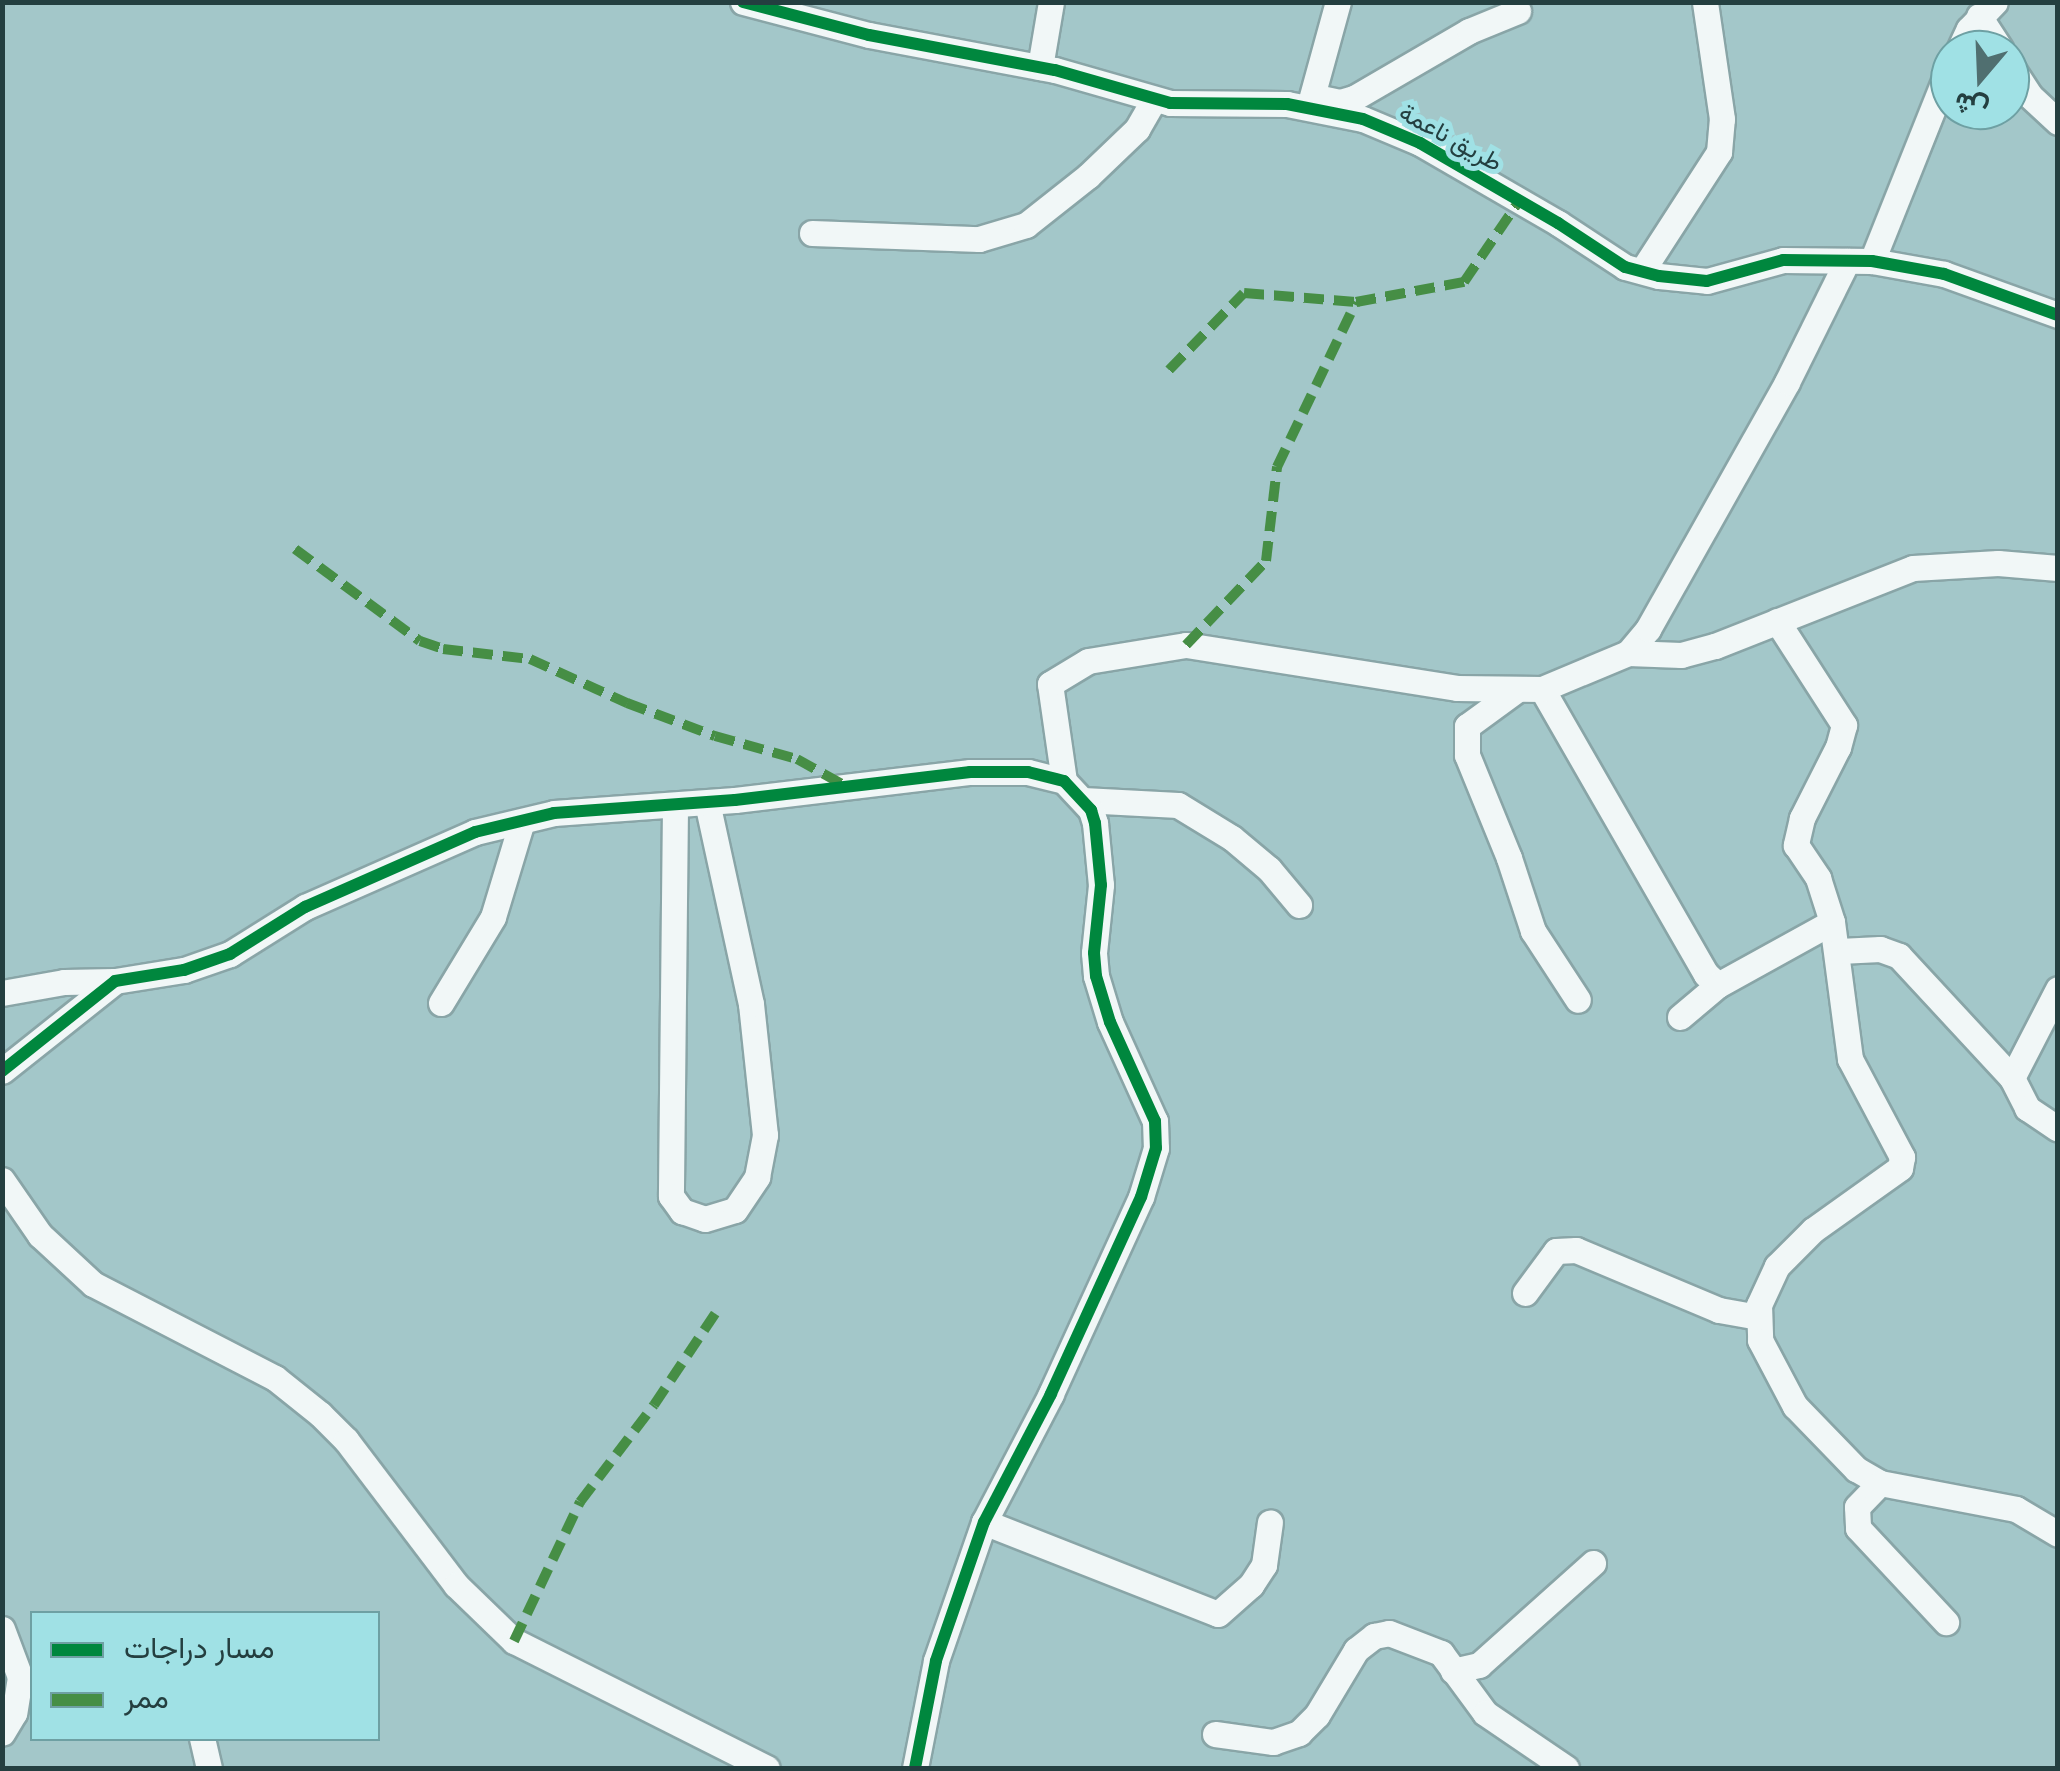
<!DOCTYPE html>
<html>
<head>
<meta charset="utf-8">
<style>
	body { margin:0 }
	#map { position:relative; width:2060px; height:1771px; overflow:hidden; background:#a3c7c9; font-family:"Public Sans",Vazirmatn,sans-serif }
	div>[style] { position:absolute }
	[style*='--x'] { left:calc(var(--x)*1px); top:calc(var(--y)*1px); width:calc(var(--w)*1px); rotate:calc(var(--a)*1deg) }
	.roads { filter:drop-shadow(2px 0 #89a5a7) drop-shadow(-2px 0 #89a5a7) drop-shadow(0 2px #89a5a7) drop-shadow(0 -2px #89a5a7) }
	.minor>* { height:25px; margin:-12.5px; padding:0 12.5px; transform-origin:12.5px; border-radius:12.5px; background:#f1f7f7 }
	.quiet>* { height:10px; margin-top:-5px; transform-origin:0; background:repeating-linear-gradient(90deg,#468e45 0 20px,transparent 0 30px) }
	.cycleway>* { height:12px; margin:-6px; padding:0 6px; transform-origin:6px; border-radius:6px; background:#00873e }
	span { translate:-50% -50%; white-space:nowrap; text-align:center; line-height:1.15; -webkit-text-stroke:10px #a0e1e5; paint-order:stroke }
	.street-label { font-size:25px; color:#243f40 }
	.frame { position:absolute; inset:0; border:5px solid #243f40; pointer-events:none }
	.legend { position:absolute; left:30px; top:1611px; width:350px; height:130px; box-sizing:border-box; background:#a0e1e5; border:2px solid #6ea0a3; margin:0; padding:12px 18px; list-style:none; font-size:30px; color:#243f40 }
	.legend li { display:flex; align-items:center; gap:20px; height:50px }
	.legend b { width:50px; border:2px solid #6ea0a3 }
	.north { position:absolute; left:1930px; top:30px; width:100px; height:100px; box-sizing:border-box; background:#a0e1e5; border:2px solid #6ea0a3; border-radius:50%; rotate:199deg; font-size:28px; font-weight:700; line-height:40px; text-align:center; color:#243f40 }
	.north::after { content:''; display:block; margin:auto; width:35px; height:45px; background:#506f70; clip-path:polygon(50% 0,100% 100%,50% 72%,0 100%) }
</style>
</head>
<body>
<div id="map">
	<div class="roads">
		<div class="minor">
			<i style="--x:743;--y:2;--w:130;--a:14.7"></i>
			<i style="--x:869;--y:35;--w:189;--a:10.7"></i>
			<i style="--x:1055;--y:70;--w:120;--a:16"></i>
			<i style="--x:1170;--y:103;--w:117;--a:0.5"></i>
			<i style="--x:1287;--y:104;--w:77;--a:11.2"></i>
			<i style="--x:1363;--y:119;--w:62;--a:22.8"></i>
			<i style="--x:1420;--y:143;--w:160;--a:30.1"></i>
			<i style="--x:1558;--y:223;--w:80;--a:33.3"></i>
			<i style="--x:1625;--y:267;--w:35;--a:15"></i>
			<i style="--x:1659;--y:276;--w:48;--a:5.9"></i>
			<i style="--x:1707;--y:281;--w:79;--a:-15.4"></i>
			<i style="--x:1783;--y:260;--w:89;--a:0.6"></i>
			<i style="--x:1872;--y:261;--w:73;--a:10.2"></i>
			<i style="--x:1944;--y:274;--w:121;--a:19.8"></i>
			<i style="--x:1979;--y:16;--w:40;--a:57.1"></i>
			<i style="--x:1959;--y:50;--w:23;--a:-65"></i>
			<i style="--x:1969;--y:29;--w:37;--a:-46"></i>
			<i style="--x:2010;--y:65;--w:37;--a:57"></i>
			<i style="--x:2030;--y:96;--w:38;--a:43"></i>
			<i style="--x:1040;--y:67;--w:66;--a:-80.4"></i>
			<i style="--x:1321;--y:98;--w:19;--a:12"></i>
			<i style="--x:1340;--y:102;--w:15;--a:-16"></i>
			<i style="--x:1354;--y:98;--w:133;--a:-30.2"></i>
			<i style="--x:1469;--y:31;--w:53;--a:-22.2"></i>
			<i style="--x:1309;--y:107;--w:109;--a:-74.6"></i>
			<i style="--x:812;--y:233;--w:167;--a:2.1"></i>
			<i style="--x:979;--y:239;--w:49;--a:-16.6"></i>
			<i style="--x:1026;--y:225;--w:79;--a:-38.3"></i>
			<i style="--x:1088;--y:176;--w:68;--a:-43.8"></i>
			<i style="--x:1137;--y:129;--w:34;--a:-60"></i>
			<i style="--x:1872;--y:261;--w:210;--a:-68.2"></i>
			<i style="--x:1642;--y:271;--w:142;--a:-57.1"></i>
			<i style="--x:1719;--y:152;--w:33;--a:-85"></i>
			<i style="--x:1722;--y:119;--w:118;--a:-98.3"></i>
			<i style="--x:1777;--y:621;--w:124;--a:57.2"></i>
			<i style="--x:1844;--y:725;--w:23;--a:105"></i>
			<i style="--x:1838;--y:747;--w:80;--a:116.9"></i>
			<i style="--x:1802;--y:818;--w:28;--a:103"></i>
			<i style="--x:1796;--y:845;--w:40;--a:56"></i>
			<i style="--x:1818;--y:878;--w:46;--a:72.3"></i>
			<i style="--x:1832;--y:922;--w:138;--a:82.5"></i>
			<i style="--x:1850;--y:1059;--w:111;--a:62"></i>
			<i style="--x:1902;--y:1157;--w:11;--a:100"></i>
			<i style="--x:1900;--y:1168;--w:107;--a:144.5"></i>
			<i style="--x:1813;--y:1230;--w:51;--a:135"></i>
			<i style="--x:1777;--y:1266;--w:43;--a:114.8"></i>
			<i style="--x:1759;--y:1305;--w:35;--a:88"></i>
			<i style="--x:1760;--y:1340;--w:75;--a:62.1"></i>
			<i style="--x:1795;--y:1406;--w:88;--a:45.9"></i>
			<i style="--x:1856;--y:1469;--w:28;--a:30"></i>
			<i style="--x:1880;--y:1483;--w:138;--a:10.8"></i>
			<i style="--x:2016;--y:1509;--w:49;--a:30.8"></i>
			<i style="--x:1628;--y:653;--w:53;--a:2.2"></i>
			<i style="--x:1681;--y:655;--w:35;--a:-15"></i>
			<i style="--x:1715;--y:646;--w:213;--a:-21.5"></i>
			<i style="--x:1913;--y:568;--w:85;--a:-3.4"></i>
			<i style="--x:1998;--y:563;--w:60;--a:4.8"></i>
			<i style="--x:1518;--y:689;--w:63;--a:144"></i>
			<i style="--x:1467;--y:726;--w:29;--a:90"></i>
			<i style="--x:1467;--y:755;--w:111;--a:67.8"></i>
			<i style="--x:1509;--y:858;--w:77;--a:71.8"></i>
			<i style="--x:1533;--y:931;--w:82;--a:56.9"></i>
			<i style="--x:1542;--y:689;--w:329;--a:60.1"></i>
			<i style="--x:1706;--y:974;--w:16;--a:43"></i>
			<i style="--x:1718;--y:985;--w:130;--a:-28.9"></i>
			<i style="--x:1064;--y:781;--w:98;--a:-98.2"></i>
			<i style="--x:1050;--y:684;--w:44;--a:-31.2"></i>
			<i style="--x:1088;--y:661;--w:99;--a:-9.3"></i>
			<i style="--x:1186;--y:645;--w:274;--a:9"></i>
			<i style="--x:1457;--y:688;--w:85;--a:0.7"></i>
			<i style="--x:1542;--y:689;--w:93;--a:-22.7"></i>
			<i style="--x:1628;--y:653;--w:31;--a:-50"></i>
			<i style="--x:1648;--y:629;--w:283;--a:-60.6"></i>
			<i style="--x:1787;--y:382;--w:135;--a:-63.6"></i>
			<i style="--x:1083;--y:800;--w:95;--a:3"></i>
			<i style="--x:1178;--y:805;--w:63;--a:31.4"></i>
			<i style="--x:1232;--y:838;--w:48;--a:40"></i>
			<i style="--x:1269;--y:869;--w:47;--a:50.2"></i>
			<i style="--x:675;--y:806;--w:390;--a:90.6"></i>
			<i style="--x:671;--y:1196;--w:19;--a:54"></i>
			<i style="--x:682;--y:1211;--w:24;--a:19"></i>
			<i style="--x:705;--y:1219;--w:31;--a:-17"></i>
			<i style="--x:735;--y:1210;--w:40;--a:-56"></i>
			<i style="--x:757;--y:1177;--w:43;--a:-79.2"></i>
			<i style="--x:765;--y:1135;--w:132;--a:-96.1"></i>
			<i style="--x:751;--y:1004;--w:206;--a:-102.3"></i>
			<i style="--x:1839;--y:951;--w:41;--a:-2.8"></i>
			<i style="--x:1880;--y:949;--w:20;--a:20"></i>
			<i style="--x:1899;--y:956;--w:166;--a:47.2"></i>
			<i style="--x:2012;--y:1078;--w:100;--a:-62.7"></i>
			<i style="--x:2;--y:993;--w:63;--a:-10.1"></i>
			<i style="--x:64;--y:982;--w:51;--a:-1.1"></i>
			<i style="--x:441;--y:1003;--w:100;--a:-58.8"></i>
			<i style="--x:493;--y:917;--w:100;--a:-73.2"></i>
			<i style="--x:1680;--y:1017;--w:50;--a:-40.1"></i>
			<i style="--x:2;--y:1071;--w:144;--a:-38.5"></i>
			<i style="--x:115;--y:981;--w:70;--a:-9.1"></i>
			<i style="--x:184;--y:970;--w:49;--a:-19.2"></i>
			<i style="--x:230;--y:954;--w:89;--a:-32.1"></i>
			<i style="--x:305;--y:907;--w:186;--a:-23.8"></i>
			<i style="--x:475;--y:832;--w:81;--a:-13.5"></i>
			<i style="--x:554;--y:813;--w:181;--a:-4.1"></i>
			<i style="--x:735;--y:800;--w:237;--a:-6.8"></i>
			<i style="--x:970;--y:772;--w:58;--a:0"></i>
			<i style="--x:1028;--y:772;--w:37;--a:14"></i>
			<i style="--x:1064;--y:781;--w:40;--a:47"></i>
			<i style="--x:1091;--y:810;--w:14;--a:73"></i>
			<i style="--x:1095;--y:823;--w:62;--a:84.5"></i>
			<i style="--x:1101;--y:885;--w:68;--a:95.9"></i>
			<i style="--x:1094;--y:953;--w:23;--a:85"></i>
			<i style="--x:1096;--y:976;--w:48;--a:73.1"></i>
			<i style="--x:1110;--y:1022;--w:109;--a:65.6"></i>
			<i style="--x:1155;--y:1121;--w:27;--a:88"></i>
			<i style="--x:1156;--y:1148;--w:51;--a:107"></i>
			<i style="--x:1141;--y:1197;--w:217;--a:114.6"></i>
			<i style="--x:1051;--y:1394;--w:144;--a:117.6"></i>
			<i style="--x:984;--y:1522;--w:147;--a:109.1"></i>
			<i style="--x:936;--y:1661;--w:109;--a:101.1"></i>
			<i style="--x:2012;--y:1078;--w:34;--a:63"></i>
			<i style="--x:2027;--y:1108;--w:37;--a:34"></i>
			<i style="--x:2;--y:1180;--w:67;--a:55.4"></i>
			<i style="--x:40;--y:1235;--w:72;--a:42.8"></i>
			<i style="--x:93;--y:1284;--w:205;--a:27.3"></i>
			<i style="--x:275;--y:1378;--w:58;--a:38.7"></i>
			<i style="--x:320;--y:1414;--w:37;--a:45"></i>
			<i style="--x:346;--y:1440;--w:182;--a:52.8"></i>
			<i style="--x:456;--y:1585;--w:81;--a:44"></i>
			<i style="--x:514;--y:1641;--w:283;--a:26.7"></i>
			<i style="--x:1525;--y:1293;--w:52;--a:-53.6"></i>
			<i style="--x:1556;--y:1251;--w:20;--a:-3"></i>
			<i style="--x:1576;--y:1250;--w:155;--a:22.8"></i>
			<i style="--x:1719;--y:1310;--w:40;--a:10"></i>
			<i style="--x:1880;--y:1483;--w:33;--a:134"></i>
			<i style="--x:1857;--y:1507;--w:21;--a:87"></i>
			<i style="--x:1858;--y:1528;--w:129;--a:46.9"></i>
			<i style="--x:984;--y:1522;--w:251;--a:21.5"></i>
			<i style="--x:1218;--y:1614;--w:44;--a:-41.3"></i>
			<i style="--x:1251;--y:1585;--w:24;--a:-57"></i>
			<i style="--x:1264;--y:1565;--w:43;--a:-82.1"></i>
			<i style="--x:2;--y:1629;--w:51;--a:69.4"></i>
			<i style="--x:20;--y:1677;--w:36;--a:99"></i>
			<i style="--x:14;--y:1713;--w:23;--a:121"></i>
			<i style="--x:1453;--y:1671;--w:27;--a:-13"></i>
			<i style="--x:1479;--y:1665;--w:153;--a:-41.8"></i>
			<i style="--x:1215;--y:1734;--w:59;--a:7.9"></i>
			<i style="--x:1273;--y:1742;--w:28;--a:-19"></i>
			<i style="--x:1299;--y:1733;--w:25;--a:-45"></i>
			<i style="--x:1317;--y:1715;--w:76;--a:-59"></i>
			<i style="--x:1356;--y:1650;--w:23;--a:-38"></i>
			<i style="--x:1374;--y:1636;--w:15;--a:-11"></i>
			<i style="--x:1389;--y:1633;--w:56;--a:21"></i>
			<i style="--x:1441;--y:1653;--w:74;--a:53.7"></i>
			<i style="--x:1485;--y:1713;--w:98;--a:34.2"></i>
			<i style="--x:202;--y:1738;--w:31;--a:77"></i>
		</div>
	</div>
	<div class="quiet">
		<i style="--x:1169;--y:370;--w:107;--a:-45.8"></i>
		<i style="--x:1244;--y:293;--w:112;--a:4.6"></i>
		<i style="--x:295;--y:549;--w:155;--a:36.4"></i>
		<i style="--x:420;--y:641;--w:24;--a:19"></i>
		<i style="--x:443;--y:649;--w:88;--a:6.6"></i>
		<i style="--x:530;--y:659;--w:107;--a:24.4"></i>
		<i style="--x:627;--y:703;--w:94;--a:20.6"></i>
		<i style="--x:715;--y:736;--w:85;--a:15.7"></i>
		<i style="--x:797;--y:759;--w:51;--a:29.1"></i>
		<i style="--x:1186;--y:645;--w:116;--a:-46.4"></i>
		<i style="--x:1266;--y:561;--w:95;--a:-83.3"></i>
		<i style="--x:1277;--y:467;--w:183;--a:-64.4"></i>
		<i style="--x:1356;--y:302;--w:110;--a:-10.5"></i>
		<i style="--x:1464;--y:282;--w:98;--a:-55.8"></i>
		<i style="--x:514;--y:1641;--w:154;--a:-64.6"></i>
		<i style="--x:580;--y:1502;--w:122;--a:-52.7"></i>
		<i style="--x:654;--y:1405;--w:117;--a:-56.2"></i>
	</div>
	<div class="cycleway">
		<i style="--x:743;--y:2;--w:130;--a:14.7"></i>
		<i style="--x:869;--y:35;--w:189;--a:10.7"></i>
		<i style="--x:1055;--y:70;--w:120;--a:16"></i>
		<i style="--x:1170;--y:103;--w:117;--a:0.5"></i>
		<i style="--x:1287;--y:104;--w:77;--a:11.2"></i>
		<i style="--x:1363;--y:119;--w:62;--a:22.8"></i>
		<i style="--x:1420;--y:143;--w:160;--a:30.1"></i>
		<i style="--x:1558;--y:223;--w:80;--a:33.3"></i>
		<i style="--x:1625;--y:267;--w:35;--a:15"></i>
		<i style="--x:1659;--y:276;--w:48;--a:5.9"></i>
		<i style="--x:1707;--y:281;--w:79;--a:-15.4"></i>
		<i style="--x:1783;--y:260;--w:89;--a:0.6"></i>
		<i style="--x:1872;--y:261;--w:73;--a:10.2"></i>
		<i style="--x:1944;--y:274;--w:121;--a:19.8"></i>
		<i style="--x:2;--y:1071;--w:144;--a:-38.5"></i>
		<i style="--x:115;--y:981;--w:70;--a:-9.1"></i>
		<i style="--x:184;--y:970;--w:49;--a:-19.2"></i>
		<i style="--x:230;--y:954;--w:89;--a:-32.1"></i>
		<i style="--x:305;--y:907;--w:186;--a:-23.8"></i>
		<i style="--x:475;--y:832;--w:81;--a:-13.5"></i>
		<i style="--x:554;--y:813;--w:181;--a:-4.1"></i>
		<i style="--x:735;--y:800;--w:237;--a:-6.8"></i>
		<i style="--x:970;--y:772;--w:58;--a:0"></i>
		<i style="--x:1028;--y:772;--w:37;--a:14"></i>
		<i style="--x:1064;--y:781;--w:40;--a:47"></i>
		<i style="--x:1091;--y:810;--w:14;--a:73"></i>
		<i style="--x:1095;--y:823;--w:62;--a:84.5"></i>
		<i style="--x:1101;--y:885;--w:68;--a:95.9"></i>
		<i style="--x:1094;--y:953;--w:23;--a:85"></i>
		<i style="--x:1096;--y:976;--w:48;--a:73.1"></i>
		<i style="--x:1110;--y:1022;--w:109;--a:65.6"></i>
		<i style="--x:1155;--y:1121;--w:27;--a:88"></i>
		<i style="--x:1156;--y:1148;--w:51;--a:107"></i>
		<i style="--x:1141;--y:1197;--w:217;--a:114.6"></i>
		<i style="--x:1051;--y:1394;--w:144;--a:117.6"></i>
		<i style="--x:984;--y:1522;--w:147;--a:109.1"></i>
		<i style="--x:936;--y:1661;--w:109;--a:101.1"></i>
	</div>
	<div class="street-label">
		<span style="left:1451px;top:137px;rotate:29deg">طريق ناعمة</span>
	</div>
	<div class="frame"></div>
	<ul class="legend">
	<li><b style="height:12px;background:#00873e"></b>مسار دراجات</li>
	<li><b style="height:12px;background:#468e45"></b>ممر</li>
	</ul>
	<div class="north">ش</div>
</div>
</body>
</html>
